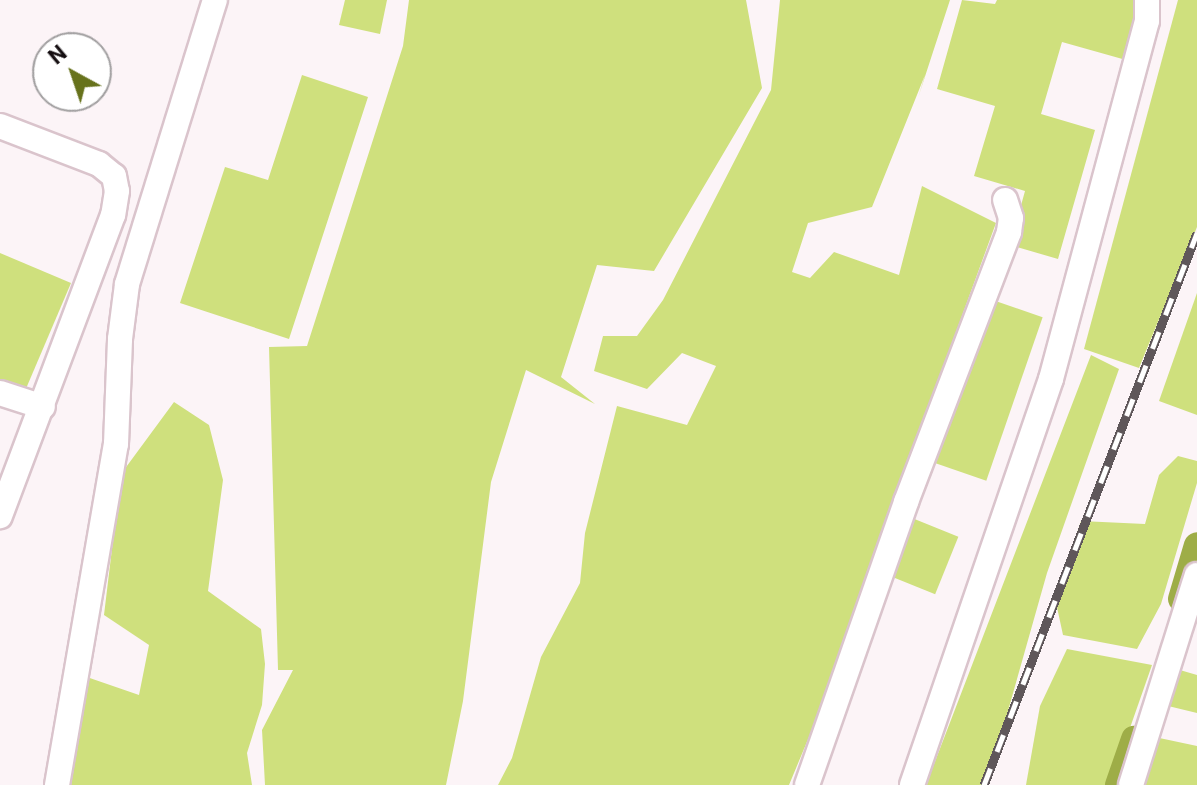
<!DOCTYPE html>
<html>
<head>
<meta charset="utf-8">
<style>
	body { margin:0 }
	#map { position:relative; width:1197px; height:785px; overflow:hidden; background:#fcf4f7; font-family:Roboto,sans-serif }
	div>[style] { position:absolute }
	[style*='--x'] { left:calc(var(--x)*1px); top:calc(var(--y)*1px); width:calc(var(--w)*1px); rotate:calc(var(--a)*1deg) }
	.green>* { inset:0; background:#cfe07d; transform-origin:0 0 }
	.canal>* { height:26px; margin:-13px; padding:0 13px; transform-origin:13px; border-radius:13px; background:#9ead47 }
	.roads { filter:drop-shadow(2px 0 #dac4cc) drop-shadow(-2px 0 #dac4cc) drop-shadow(0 2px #dac4cc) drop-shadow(0 -2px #dac4cc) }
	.minor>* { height:24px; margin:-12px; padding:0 12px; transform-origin:12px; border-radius:12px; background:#fff }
	.rail>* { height:9px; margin-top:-4.5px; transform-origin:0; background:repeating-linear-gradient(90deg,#fff 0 18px,#5f575a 0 36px); box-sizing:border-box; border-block:2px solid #5f575a }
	span { translate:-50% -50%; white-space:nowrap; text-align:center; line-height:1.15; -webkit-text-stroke:6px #fff; paint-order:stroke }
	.north { position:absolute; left:32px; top:32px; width:80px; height:80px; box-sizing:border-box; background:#fff; border:2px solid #a19fa0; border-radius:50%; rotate:320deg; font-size:22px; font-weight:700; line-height:32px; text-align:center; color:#150e11 }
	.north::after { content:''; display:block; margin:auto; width:28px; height:36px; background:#67721c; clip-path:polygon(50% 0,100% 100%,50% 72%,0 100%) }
</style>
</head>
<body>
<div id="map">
	<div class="green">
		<i style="clip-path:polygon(345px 0,387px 0,380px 34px,339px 25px)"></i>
		<i style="clip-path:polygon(409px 0,746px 0,762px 88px,654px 271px,597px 265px,561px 377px,595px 404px,526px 370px,491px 482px,463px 701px,446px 785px,265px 785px,262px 730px,293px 670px,278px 670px,269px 347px,307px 346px,403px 46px)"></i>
		<i style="clip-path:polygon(780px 0,950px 0,932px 55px,918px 98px,925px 75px,872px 207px,808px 223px,792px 272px,810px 278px,834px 252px,899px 275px,922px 186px,996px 223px,896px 496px,896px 528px,789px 785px,498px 785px,512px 758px,541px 657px,580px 583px,585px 533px,617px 406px,687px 425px,716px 366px,682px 353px,647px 389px,594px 371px,603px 336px,637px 336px,663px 300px,771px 90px)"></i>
		<i style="clip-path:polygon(962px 0,995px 4px,997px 0,1134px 0,1137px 19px,1126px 60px,1062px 42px,1041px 114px,1095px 130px,1058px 259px,1010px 245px,1025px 191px,974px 176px,995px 106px,937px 89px)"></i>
		<i style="clip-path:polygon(1178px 0,1197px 0,1197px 227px,1139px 368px,1084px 349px)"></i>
		<i style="clip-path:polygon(302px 75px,368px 97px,289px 339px,180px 303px,225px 167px,268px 180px)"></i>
		<i style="clip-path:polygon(0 253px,71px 283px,22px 398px,0 389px)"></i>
		<i style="clip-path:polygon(1197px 293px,1197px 415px,1159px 401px)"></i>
		<i style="left:984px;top:297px;width:62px;height:173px;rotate:19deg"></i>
		<i style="clip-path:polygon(1091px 355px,1119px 369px,1047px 573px,987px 785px,926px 785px)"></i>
		<i style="clip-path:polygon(174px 402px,209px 425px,223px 480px,208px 591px,261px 629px,265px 664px,262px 705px,247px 753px,252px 785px,61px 785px,81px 675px,139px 695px,149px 645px,104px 615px,121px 474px)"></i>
		<i style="clip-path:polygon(1178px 456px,1197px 461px,1197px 483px,1161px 604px,1137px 649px,1063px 635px,1055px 598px,1081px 521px,1145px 524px,1159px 475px)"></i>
		<i style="left:912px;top:518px;width:50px;height:62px;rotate:22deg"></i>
		<i style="clip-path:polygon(1067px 649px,1152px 665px,1110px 785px,1026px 785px,1040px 706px)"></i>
		<i style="clip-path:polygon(1173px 668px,1197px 675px,1197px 713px,1164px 705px)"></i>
		<i style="clip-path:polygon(1150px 736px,1197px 746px,1197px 785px,1139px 785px)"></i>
	</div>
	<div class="canal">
		<i style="--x:1181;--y:599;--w:56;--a:-73.5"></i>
		<i style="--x:1118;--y:785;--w:49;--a:-70.8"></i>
	</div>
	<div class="roads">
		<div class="minor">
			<i style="--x:0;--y:126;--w:106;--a:21"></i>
			<i style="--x:99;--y:164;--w:19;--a:39"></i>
			<i style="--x:114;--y:176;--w:15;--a:79"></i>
			<i style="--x:117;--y:191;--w:24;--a:99"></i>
			<i style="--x:113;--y:215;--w:322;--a:110.6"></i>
			<i style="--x:0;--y:393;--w:45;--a:18"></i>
			<i style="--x:57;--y:785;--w:346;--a:-80.2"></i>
			<i style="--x:116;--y:444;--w:105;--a:-87.8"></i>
			<i style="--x:120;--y:339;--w:55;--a:-82.7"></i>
			<i style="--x:127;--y:284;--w:297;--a:-72.8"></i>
			<i style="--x:807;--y:785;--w:300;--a:-70.7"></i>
			<i style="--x:906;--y:502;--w:289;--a:-69.1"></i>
			<i style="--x:1009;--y:232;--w:14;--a:-82"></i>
			<i style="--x:1011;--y:218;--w:19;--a:-108"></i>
			<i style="--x:912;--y:785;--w:429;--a:-71.1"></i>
			<i style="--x:1051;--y:379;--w:371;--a:-75"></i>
			<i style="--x:1147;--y:21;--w:21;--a:-90"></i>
			<i style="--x:1131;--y:785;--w:220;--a:-72.6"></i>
		</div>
	</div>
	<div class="rail">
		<i style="--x:984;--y:785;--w:592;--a:-68.9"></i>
	</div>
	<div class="north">N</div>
</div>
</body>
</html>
